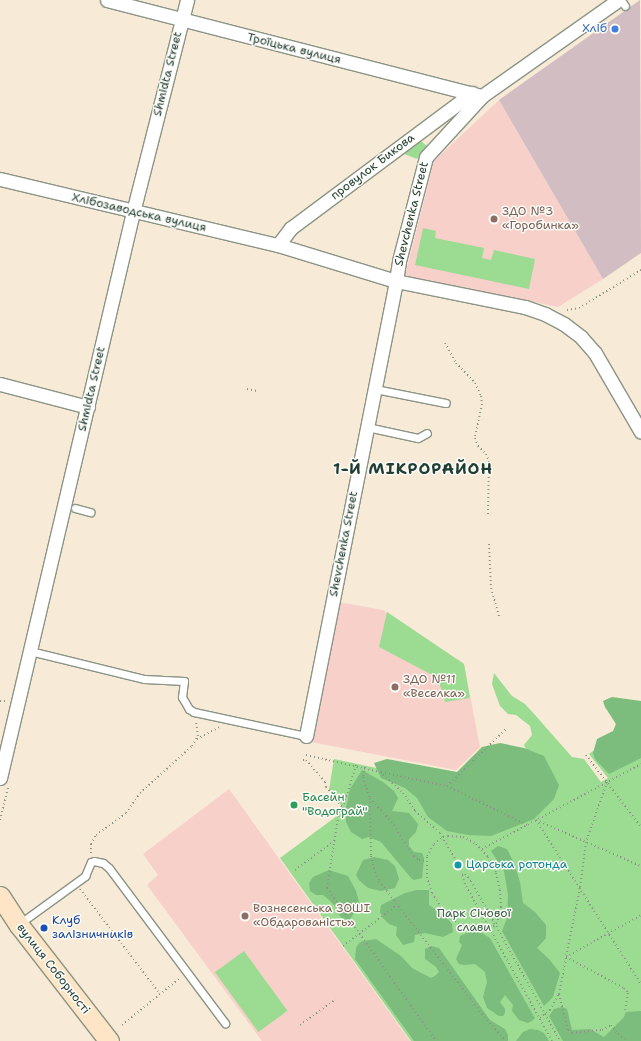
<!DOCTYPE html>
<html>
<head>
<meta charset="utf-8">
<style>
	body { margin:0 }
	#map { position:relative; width:641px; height:1041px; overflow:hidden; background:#f7ead6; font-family:"Shantell Sans",sans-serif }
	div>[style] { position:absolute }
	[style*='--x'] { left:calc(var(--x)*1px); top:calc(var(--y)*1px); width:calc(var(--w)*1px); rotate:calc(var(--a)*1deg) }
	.built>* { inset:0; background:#f7d0ca }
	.industrial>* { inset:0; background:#d2bec2 }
	.green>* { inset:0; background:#9bdc92; transform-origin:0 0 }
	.forest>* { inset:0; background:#7cbc7c }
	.path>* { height:2px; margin-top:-1px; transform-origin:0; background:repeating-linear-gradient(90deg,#8b9485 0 1px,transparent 0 4px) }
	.roads { filter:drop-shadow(1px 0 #8b9485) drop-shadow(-1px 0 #8b9485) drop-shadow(0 1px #8b9485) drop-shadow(0 -1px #8b9485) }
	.service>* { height:7px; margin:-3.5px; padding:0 3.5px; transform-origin:3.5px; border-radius:3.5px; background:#fff }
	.minor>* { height:13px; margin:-6.5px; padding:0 6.5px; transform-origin:6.5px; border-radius:6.5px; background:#fff }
	.secondary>* { height:19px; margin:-9.5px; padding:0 9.5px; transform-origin:9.5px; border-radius:9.5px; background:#fde5c5 }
	.dots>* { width:11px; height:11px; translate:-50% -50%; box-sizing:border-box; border:2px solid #fdfcf7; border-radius:50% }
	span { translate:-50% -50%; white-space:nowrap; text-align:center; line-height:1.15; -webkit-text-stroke:3px #fdfcf7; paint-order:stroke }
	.shop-label { font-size:12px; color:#366cbe }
	.right { translate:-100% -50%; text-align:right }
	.street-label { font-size:12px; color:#1f3d34 }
	.education-label { font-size:12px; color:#785e54 }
	.left { translate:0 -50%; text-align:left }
	.leisure-label { font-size:12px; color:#27864d }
	.culture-label { font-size:12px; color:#0d838f }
	.park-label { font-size:12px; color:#385d47 }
	.transit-label { font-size:12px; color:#164399 }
	.district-label { font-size:16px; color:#1f3d34; font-weight:700; letter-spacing:1px }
</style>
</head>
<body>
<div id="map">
	<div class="built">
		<i style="clip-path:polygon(499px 100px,603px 279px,558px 307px,405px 276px,434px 161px)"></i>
		<i style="clip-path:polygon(338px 602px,383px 610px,464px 664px,480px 747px,456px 770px,311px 742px)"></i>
		<i style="clip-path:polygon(229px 789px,410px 1041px,262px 1041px,147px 885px,158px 875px,143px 854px)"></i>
	</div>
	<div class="industrial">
		<i style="clip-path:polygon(640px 0,641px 253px,603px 279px,499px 100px)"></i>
	</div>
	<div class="green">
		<i style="clip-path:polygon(421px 141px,427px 146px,417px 159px,402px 153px)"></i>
		<i style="clip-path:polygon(423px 228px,436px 231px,435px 238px,484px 248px,482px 258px,491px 260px,494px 250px,535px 259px,529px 289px,415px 265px)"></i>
		<i style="clip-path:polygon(387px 612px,464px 664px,470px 698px,445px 702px,438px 678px,379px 647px)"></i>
		<i style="clip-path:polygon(494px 673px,512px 696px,525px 704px,535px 715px,572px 757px,584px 759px,601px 782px,608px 778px,589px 754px,620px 731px,615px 723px,641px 705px,641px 1041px,411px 1041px,280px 858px,345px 810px,329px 790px,334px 759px,447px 783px,531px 759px,524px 745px,532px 735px,530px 726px,516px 715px,508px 714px,500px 706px,492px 684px)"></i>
		<i style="left:244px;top:951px;width:74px;height:36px;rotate:54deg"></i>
	</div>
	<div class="forest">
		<i style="clip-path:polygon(612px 697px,641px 701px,641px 758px,609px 774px,595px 759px,593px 753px,597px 739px,613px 731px,616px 724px,605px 707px,603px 701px)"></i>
		<i style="clip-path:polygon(500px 743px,524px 748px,544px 756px,559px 785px,554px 799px,534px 819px,491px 836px,468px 835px,447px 831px,428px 817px,417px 798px,405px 788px,381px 778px,374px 763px,387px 759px,457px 772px,482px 747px)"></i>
		<i style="clip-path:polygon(362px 770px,383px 782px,394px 791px,398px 798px,392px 811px,409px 813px,418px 824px,416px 832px,409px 839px,409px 846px,414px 852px,422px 853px,424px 858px,422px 878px,414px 880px,411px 878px,381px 842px,369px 837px,362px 839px,351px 832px,346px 822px,346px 808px,350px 789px)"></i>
		<i style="clip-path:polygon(498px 846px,507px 849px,514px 863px,520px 882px,523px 903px,535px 912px,546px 925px,546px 938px,537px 948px,549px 959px,560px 973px,553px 997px,544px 1006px,502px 931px,507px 918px,508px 895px,504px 871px,491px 851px)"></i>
		<i style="clip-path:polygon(374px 857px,388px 860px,395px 866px,399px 879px,395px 888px,381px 891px,368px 888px,359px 880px,356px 875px,363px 860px)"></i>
		<i style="clip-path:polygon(329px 870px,348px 876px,356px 891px,360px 906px,349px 920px,342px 918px,337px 913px,335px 906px,328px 899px,323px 895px,316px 895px,310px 891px,309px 883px,313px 877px)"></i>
		<i style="clip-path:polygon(417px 890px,429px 890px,429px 905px,445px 916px,452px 924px,453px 932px,443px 937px,425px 933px,415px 935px,414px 942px,403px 945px,396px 935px,397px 927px,389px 924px,383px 918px,380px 912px,381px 905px,405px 893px)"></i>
		<i style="clip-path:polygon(469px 932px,482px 933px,490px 938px,533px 1015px,535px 1018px,532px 1021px,528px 1023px,519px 1020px,512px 1011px,513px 1005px,505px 995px,500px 1002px,505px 1009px,505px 1013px,503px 1016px,499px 1016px,487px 1008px,483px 997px,487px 982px,485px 972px,475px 964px,464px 965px,459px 964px,456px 959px,462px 945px,459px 942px,460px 936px)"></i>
		<i style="clip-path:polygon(376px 939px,401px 956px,412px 968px,431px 978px,436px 975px,439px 972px,436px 967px,425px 959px,425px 949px,431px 946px,439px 948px,490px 1020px,505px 1029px,508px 1035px,508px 1041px,414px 1041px,355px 959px,356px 948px,359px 943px,363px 941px)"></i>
		<i style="clip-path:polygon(562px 1007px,567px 1009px,572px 1030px,590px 1029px,604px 1037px,624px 1017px,626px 1012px,641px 1011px,641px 1041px,563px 1041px,549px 1016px,554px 1009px)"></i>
		<i style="clip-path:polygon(530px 1029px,538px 1030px,544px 1033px,549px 1041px,516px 1041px,523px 1032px)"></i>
	</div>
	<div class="path">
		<i style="--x:567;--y:310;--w:12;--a:-9"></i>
		<i style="--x:579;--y:308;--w:73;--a:-31.5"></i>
		<i style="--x:445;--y:343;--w:23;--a:61"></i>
		<i style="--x:456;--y:363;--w:28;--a:46"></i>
		<i style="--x:475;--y:383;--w:14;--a:65"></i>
		<i style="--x:481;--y:396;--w:8;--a:83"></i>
		<i style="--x:482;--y:404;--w:35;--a:102"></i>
		<i style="--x:475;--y:438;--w:9;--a:69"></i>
		<i style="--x:478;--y:446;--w:11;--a:45"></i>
		<i style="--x:486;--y:454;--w:8;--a:67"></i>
		<i style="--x:489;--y:461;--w:54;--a:91.1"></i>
		<i style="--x:247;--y:389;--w:10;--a:11"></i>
		<i style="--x:489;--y:544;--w:44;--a:87.4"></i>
		<i style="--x:491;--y:588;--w:32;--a:74"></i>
		<i style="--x:0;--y:701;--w:7;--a:0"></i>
		<i style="--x:197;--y:739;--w:26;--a:-28"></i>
		<i style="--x:306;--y:755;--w:76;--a:12.9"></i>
		<i style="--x:380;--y:772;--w:31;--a:42"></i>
		<i style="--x:403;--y:793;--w:22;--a:56"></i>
		<i style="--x:415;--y:811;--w:33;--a:41"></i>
		<i style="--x:440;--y:833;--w:30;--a:60"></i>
		<i style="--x:586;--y:755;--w:91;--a:52.6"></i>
		<i style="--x:303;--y:760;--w:3;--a:0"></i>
		<i style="--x:306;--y:760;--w:29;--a:49"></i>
		<i style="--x:325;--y:782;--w:5;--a:79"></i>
		<i style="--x:326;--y:787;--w:27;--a:51"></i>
		<i style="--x:343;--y:808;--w:6;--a:135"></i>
		<i style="--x:339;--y:812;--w:77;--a:99"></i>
		<i style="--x:327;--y:888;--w:188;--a:54.5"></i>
		<i style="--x:365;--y:767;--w:10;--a:101"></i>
		<i style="--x:363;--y:777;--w:22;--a:72"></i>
		<i style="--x:370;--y:798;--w:36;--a:48"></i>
		<i style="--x:394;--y:825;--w:16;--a:60"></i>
		<i style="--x:402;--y:839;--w:21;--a:55"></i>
		<i style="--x:414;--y:856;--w:6;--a:39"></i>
		<i style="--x:419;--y:860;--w:7;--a:8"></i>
		<i style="--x:381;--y:772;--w:67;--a:12"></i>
		<i style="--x:447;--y:786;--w:89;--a:26"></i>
		<i style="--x:607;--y:782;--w:64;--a:109.3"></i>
		<i style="--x:586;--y:842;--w:46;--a:97.4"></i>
		<i style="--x:580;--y:888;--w:70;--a:101.5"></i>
		<i style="--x:566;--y:957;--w:66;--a:28.1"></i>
		<i style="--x:624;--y:988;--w:6;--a:51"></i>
		<i style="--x:628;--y:993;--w:17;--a:100"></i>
		<i style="--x:447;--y:786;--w:82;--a:-44"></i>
		<i style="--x:370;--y:798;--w:58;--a:89"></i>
		<i style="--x:371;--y:856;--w:16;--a:76"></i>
		<i style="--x:375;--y:872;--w:10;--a:66"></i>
		<i style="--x:379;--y:881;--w:176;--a:52.2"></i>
		<i style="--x:487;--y:1020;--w:28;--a:48"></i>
		<i style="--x:343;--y:808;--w:45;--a:-73.2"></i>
		<i style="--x:0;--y:820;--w:34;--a:-76"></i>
		<i style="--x:536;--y:820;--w:195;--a:57.4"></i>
		<i style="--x:536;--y:820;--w:115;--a:23.7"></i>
		<i style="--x:448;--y:836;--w:15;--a:4"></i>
		<i style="--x:463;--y:837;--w:15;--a:28"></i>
		<i style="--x:476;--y:844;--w:18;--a:47"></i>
		<i style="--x:488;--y:857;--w:18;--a:63"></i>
		<i style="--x:496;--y:873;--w:17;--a:77"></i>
		<i style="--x:500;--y:890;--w:17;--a:87"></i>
		<i style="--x:501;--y:907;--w:16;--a:104"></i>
		<i style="--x:497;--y:923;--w:9;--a:139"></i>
		<i style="--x:490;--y:929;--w:16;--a:176"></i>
		<i style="--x:474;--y:930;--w:16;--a:-158"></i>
		<i style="--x:459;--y:924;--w:16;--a:-142"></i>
		<i style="--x:446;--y:914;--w:25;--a:-124"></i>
		<i style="--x:432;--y:893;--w:16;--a:-108"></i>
		<i style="--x:427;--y:878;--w:22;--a:-90"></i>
		<i style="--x:427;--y:856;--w:14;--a:-60"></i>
		<i style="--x:434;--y:844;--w:11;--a:-38"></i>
		<i style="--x:443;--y:837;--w:5;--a:-11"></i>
		<i style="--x:482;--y:849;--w:180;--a:-28.1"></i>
		<i style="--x:91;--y:853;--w:9;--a:-90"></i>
		<i style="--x:91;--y:844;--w:10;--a:-61"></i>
		<i style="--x:96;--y:835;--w:37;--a:-36"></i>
		<i style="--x:126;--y:813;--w:24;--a:-55"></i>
		<i style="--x:140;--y:793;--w:70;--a:-42.1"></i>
		<i style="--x:192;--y:746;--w:12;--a:-59"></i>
		<i style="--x:198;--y:736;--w:14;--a:-98"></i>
		<i style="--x:295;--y:870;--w:49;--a:-36.6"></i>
		<i style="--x:80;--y:889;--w:132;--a:52.7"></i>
		<i style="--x:343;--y:946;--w:68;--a:-37.2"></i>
		<i style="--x:559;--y:994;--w:37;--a:76"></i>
		<i style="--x:568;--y:1030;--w:5;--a:37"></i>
		<i style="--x:572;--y:1033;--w:30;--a:-6"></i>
		<i style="--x:602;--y:1030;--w:10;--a:-29"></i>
		<i style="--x:611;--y:1025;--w:11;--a:52"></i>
		<i style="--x:618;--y:1034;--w:12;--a:35"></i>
		<i style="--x:540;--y:1018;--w:13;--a:-39"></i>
		<i style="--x:550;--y:1010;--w:18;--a:-61"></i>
		<i style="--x:559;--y:994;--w:38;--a:-79"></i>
		<i style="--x:566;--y:957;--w:86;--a:-29.2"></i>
		<i style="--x:122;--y:1025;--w:75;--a:-39"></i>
		<i style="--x:300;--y:1025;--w:44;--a:-35.8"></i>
		<i style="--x:552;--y:1041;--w:179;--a:-119"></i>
		<i style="--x:465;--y:884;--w:9;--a:-108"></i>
		<i style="--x:462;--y:875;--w:3;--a:-18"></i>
		<i style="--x:465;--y:874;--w:9;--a:49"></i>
		<i style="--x:471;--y:881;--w:183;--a:60.9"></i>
	</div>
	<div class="roads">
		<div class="service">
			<i style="--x:621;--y:0;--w:7;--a:56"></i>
			<i style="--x:375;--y:389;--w:72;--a:11.2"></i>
			<i style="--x:367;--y:427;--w:52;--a:12.2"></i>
			<i style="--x:418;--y:438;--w:10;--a:-29"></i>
			<i style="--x:75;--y:508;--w:16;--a:15"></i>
			<i style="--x:30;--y:651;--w:117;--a:13.8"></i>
			<i style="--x:144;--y:679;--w:40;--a:2.9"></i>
			<i style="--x:184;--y:681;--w:16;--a:97"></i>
			<i style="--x:182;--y:697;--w:14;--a:60"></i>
			<i style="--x:189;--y:709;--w:6;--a:31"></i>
			<i style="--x:194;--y:712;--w:115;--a:12.1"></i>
			<i style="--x:19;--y:924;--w:82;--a:-36"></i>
			<i style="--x:85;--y:876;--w:15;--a:-67"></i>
			<i style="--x:91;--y:862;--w:3;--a:-18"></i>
			<i style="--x:94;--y:861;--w:9;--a:13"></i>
			<i style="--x:103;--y:863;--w:8;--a:40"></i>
			<i style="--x:109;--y:868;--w:194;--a:53.2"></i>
		</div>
		<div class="minor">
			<i style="--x:107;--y:0;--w:387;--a:14.4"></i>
			<i style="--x:0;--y:179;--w:286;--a:13.4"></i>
			<i style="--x:278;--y:245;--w:123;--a:17"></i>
			<i style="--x:396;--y:281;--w:132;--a:11.4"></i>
			<i style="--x:525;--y:307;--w:21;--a:19"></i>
			<i style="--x:545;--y:314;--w:21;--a:28"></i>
			<i style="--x:564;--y:324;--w:21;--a:37"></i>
			<i style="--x:581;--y:337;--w:21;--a:49"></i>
			<i style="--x:595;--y:353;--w:91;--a:59.8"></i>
			<i style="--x:278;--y:245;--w:21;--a:-53"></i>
			<i style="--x:291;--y:228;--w:226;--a:-36.7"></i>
			<i style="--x:0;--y:384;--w:91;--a:14.6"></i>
			<i style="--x:306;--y:736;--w:458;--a:-78.8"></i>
			<i style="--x:395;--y:287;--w:26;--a:-81"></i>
			<i style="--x:399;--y:261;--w:107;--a:-75.4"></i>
			<i style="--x:426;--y:157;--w:83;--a:-47.4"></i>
			<i style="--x:482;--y:96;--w:166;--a:-35.2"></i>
			<i style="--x:0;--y:778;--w:581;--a:-76.78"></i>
			<i style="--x:133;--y:212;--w:219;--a:-75.7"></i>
		</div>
		<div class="secondary">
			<i style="--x:0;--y:896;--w:35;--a:57"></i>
			<i style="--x:19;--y:925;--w:147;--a:52.2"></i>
		</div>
	</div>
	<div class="dots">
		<i style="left:615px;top:29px;background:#3f7fe0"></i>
		<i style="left:494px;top:219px;background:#8d6e63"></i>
		<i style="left:395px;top:687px;background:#8d6e63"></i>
		<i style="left:294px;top:805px;background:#2e9e5b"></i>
		<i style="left:458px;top:865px;background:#0f9aa8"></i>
		<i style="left:245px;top:916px;background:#8d6e63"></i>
		<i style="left:44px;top:928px;background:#1a4fb4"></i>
	</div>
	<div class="shop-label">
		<span class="right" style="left:607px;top:29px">Хліб</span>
	</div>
	<div class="street-label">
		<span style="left:294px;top:49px;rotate:14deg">Троїцька вулиця</span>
		<span style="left:168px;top:74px;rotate:-76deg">Shmidta Street</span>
		<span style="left:373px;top:167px;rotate:-37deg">провулок Бикова</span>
		<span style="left:139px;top:213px;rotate:13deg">Хлібозаводська вулиця</span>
		<span style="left:412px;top:214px;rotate:-76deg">Shevchenka Street</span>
		<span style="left:92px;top:389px;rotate:-77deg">Shmidta Street</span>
		<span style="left:344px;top:544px;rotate:-79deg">Shevchenka Street</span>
		<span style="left:53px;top:969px;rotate:52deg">вулиця Соборності</span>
	</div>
	<div class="education-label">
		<span class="left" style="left:502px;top:219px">ЗДО №3<br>«Горобинка»</span>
		<span class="left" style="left:403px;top:687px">ЗДО №11<br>«Веселка»</span>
		<span class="left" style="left:253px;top:916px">Вознесенська ЗОШІ<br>«Обдарованість»</span>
	</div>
	<div class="leisure-label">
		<span class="left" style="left:302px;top:805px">Басейн<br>"Водограй"</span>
	</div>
	<div class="culture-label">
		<span class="left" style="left:466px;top:865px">Царська ротонда</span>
	</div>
	<div class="park-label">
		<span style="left:474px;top:921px">Парк Січової<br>слави</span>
	</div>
	<div class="transit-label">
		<span class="left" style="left:52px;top:928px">Клуб<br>залізничників</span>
	</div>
	<div class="district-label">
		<span style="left:413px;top:469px">1-Й МІКРОРАЙОН</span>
	</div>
</div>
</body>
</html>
